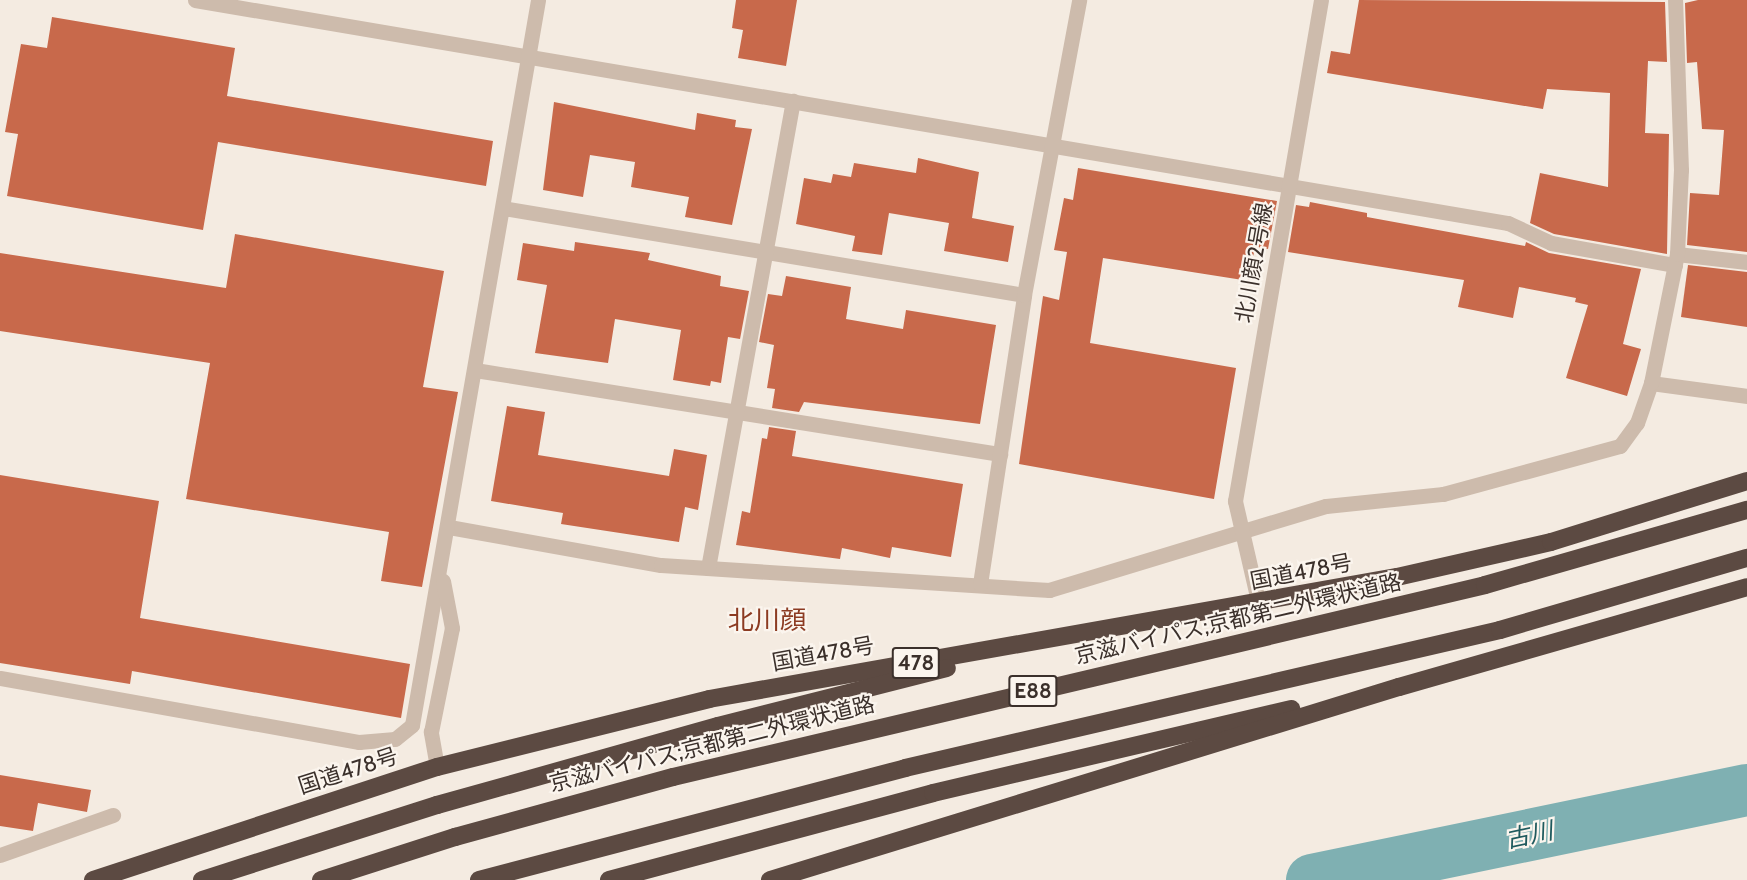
<!DOCTYPE html>
<html>
<head>
<meta charset="utf-8">
<style>
	body { margin:0 }
	#map { position:relative; width:1747px; height:880px; overflow:hidden; background:#f4ebe1; font-family:Cabin,"Noto Sans JP",sans-serif }
	div>[style] { position:absolute }
	[style*='--x'] { left:calc(var(--x)*1px); top:calc(var(--y)*1px); width:calc(var(--w)*1px); rotate:calc(var(--a)*1deg) }
	.river>* { height:52px; margin:-26px; padding:0 26px; transform-origin:26px; border-radius:26px; background:#7fb0b2 }
	.building>* { inset:0; background:#c8694b }
	.minor>* { height:15px; margin:-7.5px; padding:0 7.5px; transform-origin:7.5px; border-radius:7.5px; background:#cdbbac }
	.highway>* { height:18px; margin:-9px; padding:0 9px; transform-origin:9px; border-radius:9px; background:#5c4a42 }
	span { translate:-50% -50%; white-space:nowrap; text-align:center; line-height:1.15; -webkit-text-stroke:4.5px #fbf5ee; paint-order:stroke }
	.shield-label span { padding:2px 4px; background:#fbf5ee; border:2px solid; border-radius:4px; -webkit-text-stroke-width:0 }
	.shield-label { font-size:21px; color:#3b302b; font-weight:700 }
	.street-label { font-size:22px; color:#3b302b }
	.water-label { font-size:24px; color:#1f5a5e; font-style:italic }
	.quarter-label { font-size:26px; color:#8c3b22 }
</style>
</head>
<body>
<div id="map">
	<div class="river">
		<i style="--x:1312;--y:880;--w:444;--a:-11.7"></i>
	</div>
	<div class="building">
		<i style="clip-path:polygon(736px 0,797px 0,786px 66px,738px 58px,743px 30px,732px 28px)"></i>
		<i style="clip-path:polygon(1359px 0,1665px 2px,1667px 62px,1648px 61px,1645px 133px,1669px 134px,1667px 254px,1554px 234px,1530px 223px,1540px 173px,1608px 187px,1610px 93px,1547px 89px,1543px 109px,1327px 73px,1331px 51px,1350px 54px)"></i>
		<i style="clip-path:polygon(1698px 0,1747px 0,1747px 252px,1687px 245px,1690px 193px,1719px 195px,1724px 130px,1702px 129px,1697px 62px,1687px 63px,1685px 3px)"></i>
		<i style="clip-path:polygon(52px 17px,235px 48px,227px 96px,493px 141px,486px 186px,218px 142px,203px 230px,7px 196px,18px 134px,5px 132px,21px 44px,47px 48px)"></i>
		<i style="clip-path:polygon(554px 102px,695px 130px,697px 113px,736px 120px,735px 127px,752px 129px,732px 225px,685px 217px,689px 197px,631px 187px,635px 162px,590px 155px,583px 197px,543px 190px)"></i>
		<i style="clip-path:polygon(918px 158px,979px 172px,972px 218px,1014px 226px,1008px 262px,944px 251px,949px 223px,889px 213px,882px 255px,852px 251px,855px 236px,796px 224px,804px 178px,831px 183px,833px 174px,851px 177px,854px 163px,916px 173px)"></i>
		<i style="clip-path:polygon(1078px 168px,1277px 201px,1268px 249px,1258px 247px,1254px 252px,1249px 281px,1103px 258px,1090px 343px,1236px 368px,1214px 499px,1019px 464px,1043px 296px,1059px 300px,1067px 252px,1054px 250px,1064px 198px,1073px 200px)"></i>
		<i style="clip-path:polygon(1310px 202px,1367px 213px,1367px 217px,1525px 246px,1526px 242px,1549px 253px,1641px 269px,1623px 344px,1641px 349px,1627px 396px,1566px 378px,1588px 305px,1575px 302px,1576px 298px,1519px 287px,1513px 318px,1458px 307px,1464px 280px,1288px 252px,1296px 205px,1309px 207px)"></i>
		<i style="clip-path:polygon(235px 234px,444px 271px,423px 387px,458px 392px,422px 587px,381px 581px,389px 532px,186px 499px,210px 363px,0 331px,0 253px,226px 288px)"></i>
		<i style="clip-path:polygon(575px 242px,650px 253px,648px 260px,721px 276px,720px 286px,749px 291px,740px 339px,728px 337px,721px 383px,711px 381px,710px 386px,673px 380px,681px 330px,615px 319px,608px 363px,535px 353px,547px 285px,517px 280px,523px 243px,574px 251px)"></i>
		<i style="clip-path:polygon(1688px 265px,1747px 272px,1747px 327px,1681px 317px)"></i>
		<i style="clip-path:polygon(786px 276px,851px 287px,846px 319px,903px 329px,906px 310px,996px 325px,980px 424px,804px 402px,799px 412px,772px 408px,775px 389px,767px 388px,774px 345px,759px 342px,768px 294px,782px 296px)"></i>
		<i style="clip-path:polygon(507px 406px,545px 412px,538px 455px,669px 476px,674px 449px,707px 455px,698px 510px,685px 507px,679px 542px,561px 524px,563px 513px,491px 501px)"></i>
		<i style="clip-path:polygon(769px 427px,796px 431px,792px 456px,963px 484px,951px 557px,892px 547px,890px 558px,842px 548px,840px 559px,736px 545px,742px 511px,750px 513px,762px 438px,767px 439px)"></i>
		<i style="clip-path:polygon(0 475px,159px 501px,140px 618px,410px 664px,401px 718px,132px 671px,130px 684px,0 663px)"></i>
		<i style="clip-path:polygon(0 775px,91px 790px,87px 812px,38px 803px,33px 831px,0 826px)"></i>
	</div>
	<div class="minor">
		<i style="--x:195;--y:0;--w:1332;--a:9.64"></i>
		<i style="--x:1508;--y:223;--w:47;--a:24.9"></i>
		<i style="--x:1551;--y:243;--w:126;--a:10.1"></i>
		<i style="--x:503;--y:208;--w:528;--a:9.48"></i>
		<i style="--x:1677;--y:254;--w:70;--a:6.5"></i>
		<i style="--x:475;--y:370;--w:532;--a:9.09"></i>
		<i style="--x:1651;--y:383;--w:97;--a:7.7"></i>
		<i style="--x:449;--y:527;--w:215;--a:10.2"></i>
		<i style="--x:661;--y:565;--w:389;--a:3.7"></i>
		<i style="--x:1049;--y:590;--w:289;--a:-16.9"></i>
		<i style="--x:1326;--y:506;--w:118;--a:-5.9"></i>
		<i style="--x:1443;--y:494;--w:183;--a:-15.2"></i>
		<i style="--x:1620;--y:446;--w:29;--a:-54"></i>
		<i style="--x:1637;--y:423;--w:42;--a:-70.7"></i>
		<i style="--x:1651;--y:383;--w:132;--a:-78.6"></i>
		<i style="--x:1677;--y:254;--w:84;--a:-87.3"></i>
		<i style="--x:1681;--y:170;--w:170;--a:-92"></i>
		<i style="--x:708;--y:568;--w:475;--a:-79.7"></i>
		<i style="--x:980;--y:584;--w:292;--a:-81.3"></i>
		<i style="--x:1024;--y:295;--w:300;--a:-79.4"></i>
		<i style="--x:1259;--y:605;--w:107;--a:-103"></i>
		<i style="--x:1235;--y:501;--w:508;--a:-80.26"></i>
		<i style="--x:0;--y:678;--w:365;--a:10.1"></i>
		<i style="--x:359;--y:742;--w:36;--a:-5"></i>
		<i style="--x:395;--y:739;--w:22;--a:-39"></i>
		<i style="--x:412;--y:725;--w:736;--a:-80.14"></i>
		<i style="--x:437;--y:767;--w:36;--a:-100"></i>
		<i style="--x:431;--y:732;--w:106;--a:-78.6"></i>
		<i style="--x:452;--y:628;--w:48;--a:-100.8"></i>
		<i style="--x:0;--y:855;--w:120;--a:-19.5"></i>
	</div>
	<div class="highway">
		<i style="--x:93;--y:880;--w:362;--a:-18.2"></i>
		<i style="--x:437;--y:767;--w:280;--a:-14"></i>
		<i style="--x:709;--y:699;--w:699;--a:-10.06"></i>
		<i style="--x:1397;--y:577;--w:158;--a:-12.8"></i>
		<i style="--x:1551;--y:542;--w:205;--a:-17.3"></i>
		<i style="--x:202;--y:880;--w:247;--a:-17.7"></i>
		<i style="--x:437;--y:805;--w:292;--a:-15.7"></i>
		<i style="--x:718;--y:726;--w:236;--a:-14.2"></i>
		<i style="--x:321;--y:880;--w:141;--a:-17.8"></i>
		<i style="--x:455;--y:837;--w:226;--a:-15.4"></i>
		<i style="--x:673;--y:777;--w:834;--a:-13.3"></i>
		<i style="--x:1485;--y:585;--w:273;--a:-16"></i>
		<i style="--x:479;--y:880;--w:440;--a:-14.7"></i>
		<i style="--x:905;--y:768;--w:611;--a:-13.06"></i>
		<i style="--x:1500;--y:630;--w:257;--a:-16.3"></i>
		<i style="--x:609;--y:880;--w:335;--a:-15"></i>
		<i style="--x:933;--y:793;--w:368;--a:-13.2"></i>
		<i style="--x:770;--y:880;--w:658;--a:-17.06"></i>
		<i style="--x:1399;--y:687;--w:362;--a:-16"></i>
	</div>
	<div class="shield-label">
		<span style="left:916px;top:663px">478</span>
		<span style="left:1033px;top:691px">E88</span>
	</div>
	<div class="street-label">
		<span style="left:1254px;top:263px;rotate:-80deg">北川顔2号線</span>
		<span style="left:1301px;top:572px;rotate:-11deg">国道478号</span>
		<span style="left:1238px;top:619px;rotate:-13deg">京滋バイパス;京都第二外環状道路</span>
		<span style="left:823px;top:654px;rotate:-10deg">国道478号</span>
		<span style="left:712px;top:744px;rotate:-14deg">京滋バイパス;京都第二外環状道路</span>
		<span style="left:348px;top:771px;rotate:-18deg">国道478号</span>
	</div>
	<div class="water-label">
		<span style="left:1529px;top:835px;rotate:-12deg">古川</span>
	</div>
	<div class="quarter-label">
		<span style="left:767px;top:621px">北川顔</span>
	</div>
</div>
</body>
</html>
